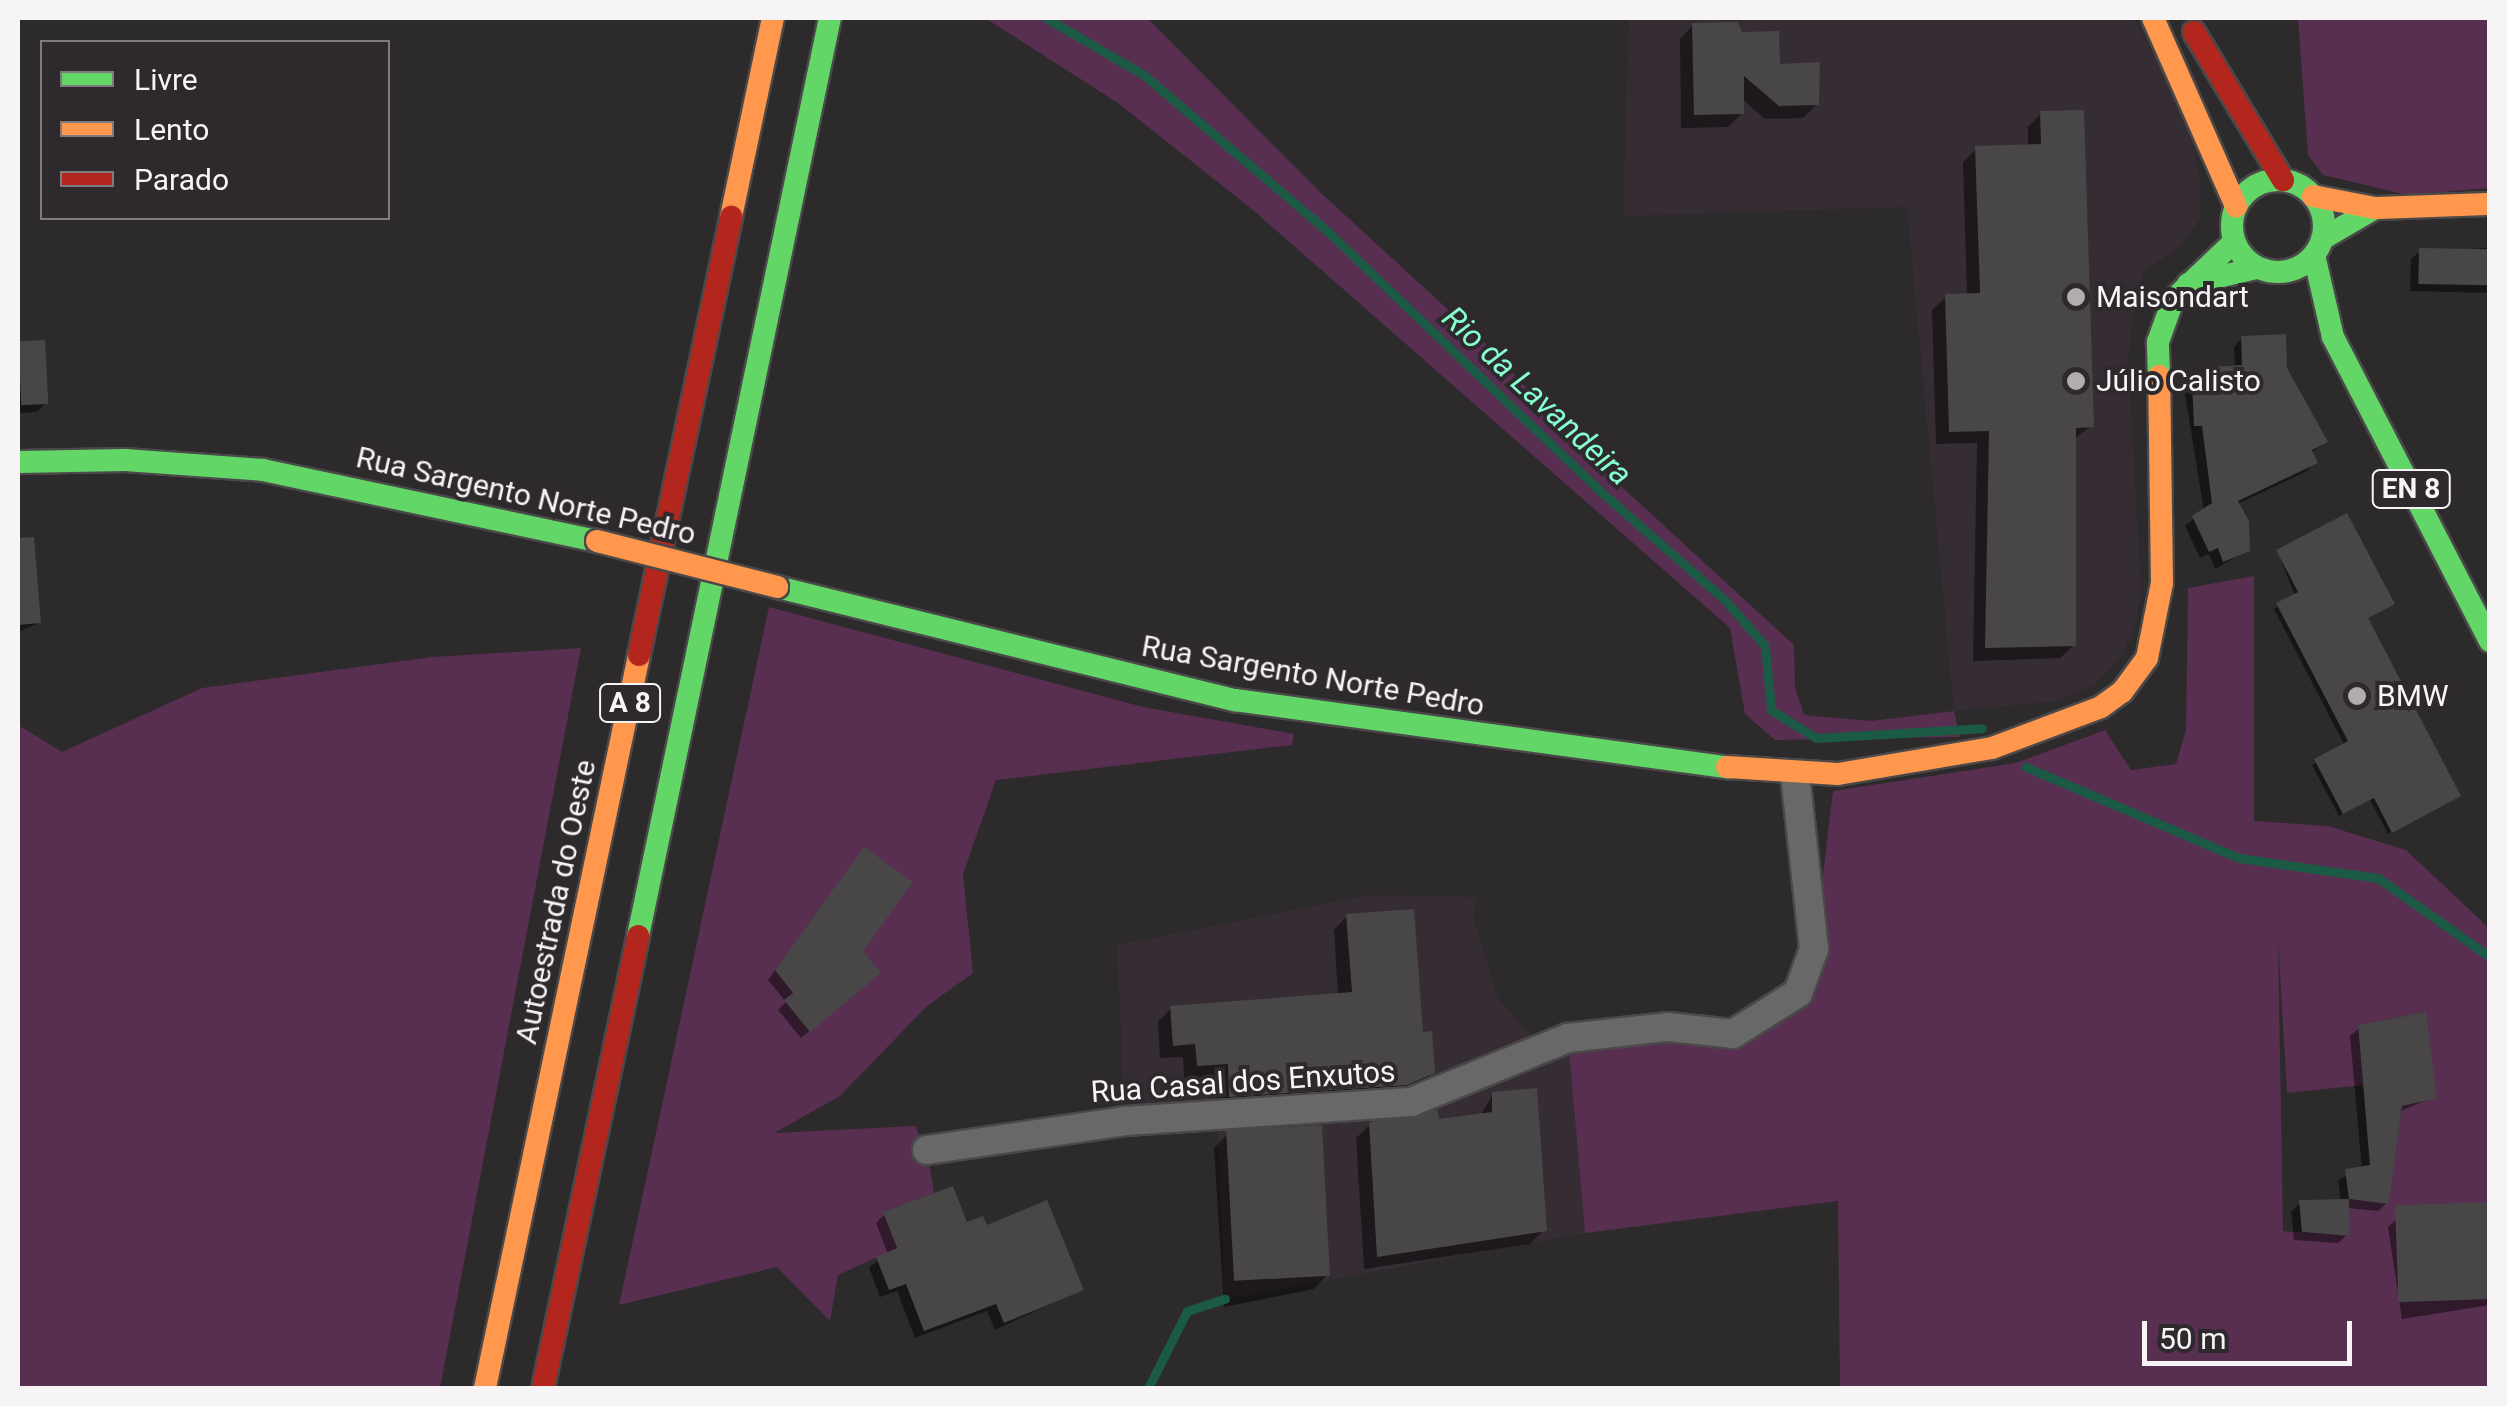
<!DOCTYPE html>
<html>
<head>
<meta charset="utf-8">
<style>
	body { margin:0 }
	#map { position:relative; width:2507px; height:1406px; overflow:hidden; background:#2c2a2b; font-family:Roboto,sans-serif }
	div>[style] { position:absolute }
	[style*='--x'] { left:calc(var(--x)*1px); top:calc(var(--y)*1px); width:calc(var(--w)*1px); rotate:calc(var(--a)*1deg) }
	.built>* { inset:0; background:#362d34 }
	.green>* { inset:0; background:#582f51 }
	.shadow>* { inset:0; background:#0007 }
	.stream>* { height:9px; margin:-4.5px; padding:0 4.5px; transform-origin:4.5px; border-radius:4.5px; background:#1b5a44 }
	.building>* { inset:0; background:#484647; transform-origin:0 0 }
	.roads { filter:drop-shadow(2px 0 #4a4849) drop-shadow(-2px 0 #4a4849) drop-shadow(0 2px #4a4849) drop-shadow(0 -2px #4a4849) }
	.street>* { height:28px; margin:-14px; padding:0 14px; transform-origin:14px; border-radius:14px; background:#696869 }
	.fast>* { height:22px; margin:-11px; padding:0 11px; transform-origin:11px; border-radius:11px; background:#63d668 }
	.fast>.ring { margin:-11px; padding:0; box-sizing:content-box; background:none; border:22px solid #63d668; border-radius:50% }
	.slow>* { height:22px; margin:-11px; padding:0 11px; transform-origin:11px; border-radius:11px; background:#ff974d }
	.jam>* { height:22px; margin:-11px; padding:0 11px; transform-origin:11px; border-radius:11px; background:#b3261e }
	.bridges { filter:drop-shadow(2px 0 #4a4849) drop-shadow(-2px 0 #4a4849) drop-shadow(0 2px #4a4849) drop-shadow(0 -2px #4a4849) }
	.slow-bridge>* { height:22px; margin:-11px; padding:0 11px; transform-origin:11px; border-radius:11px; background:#ff974d }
	.dots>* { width:28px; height:28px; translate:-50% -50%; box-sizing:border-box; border:5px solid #2d292c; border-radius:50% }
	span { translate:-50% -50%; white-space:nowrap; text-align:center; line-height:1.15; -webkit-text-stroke:8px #2d292c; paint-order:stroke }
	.shield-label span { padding:2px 8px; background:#2d292c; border:2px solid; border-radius:8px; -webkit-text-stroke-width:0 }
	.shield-label { font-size:28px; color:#f7f4f6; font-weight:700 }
	.poi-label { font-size:30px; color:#f7f4f6 }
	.left { translate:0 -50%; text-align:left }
	.street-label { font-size:30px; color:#f7f4f6 }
	.water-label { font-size:32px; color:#86ffcf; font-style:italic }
	.frame { position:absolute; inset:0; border:20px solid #f7f4f6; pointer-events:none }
	.legend { position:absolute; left:40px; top:40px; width:350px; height:180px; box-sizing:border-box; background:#2d292c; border:2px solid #7e7a7d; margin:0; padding:12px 18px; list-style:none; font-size:30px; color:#f7f4f6 }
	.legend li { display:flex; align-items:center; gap:20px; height:50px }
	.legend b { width:50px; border:2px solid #7e7a7d }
	.scale { position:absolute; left:2142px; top:1321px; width:210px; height:45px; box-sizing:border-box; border:5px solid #f7f4f6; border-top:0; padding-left:12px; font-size:30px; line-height:35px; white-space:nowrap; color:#f7f4f6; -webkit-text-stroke:8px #2d292c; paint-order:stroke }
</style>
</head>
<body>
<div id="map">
	<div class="built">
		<i style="clip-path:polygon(1611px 18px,2133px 18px,2185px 107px,2201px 185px,2200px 219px,2179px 248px,2144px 270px,2135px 295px,2128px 358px,2141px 589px,2136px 626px,2118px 660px,2094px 685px,2057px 701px,1954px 711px,1907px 207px,1623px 216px,1629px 22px)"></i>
		<i style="clip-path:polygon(1369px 895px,1476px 897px,1473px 917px,1498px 999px,1535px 1039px,1568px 1038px,1585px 1233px,1225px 1299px,1217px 1115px,1125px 1121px,1117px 945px)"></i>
	</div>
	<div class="green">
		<i style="clip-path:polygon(985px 18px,1147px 18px,1321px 193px,1492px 350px,1586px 454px,1794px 645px,1795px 687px,1804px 715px,1871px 721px,1954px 711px,1960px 737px,1775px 740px,1745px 714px,1730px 628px,1253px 210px,1118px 103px)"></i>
		<i style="clip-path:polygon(2298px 18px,2489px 18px,2489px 188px,2408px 195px,2323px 175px,2308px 155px)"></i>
		<i style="clip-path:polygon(evenodd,2254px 576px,2254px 821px,2328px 826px,2406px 850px,2489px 928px,2489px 1388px,1840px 1388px,1838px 1201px,1585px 1233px,1568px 1038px,1733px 1034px,1798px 993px,1814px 948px,1833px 791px,2016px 763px,2105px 730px,2131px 770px,2176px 764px,2186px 730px,2188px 588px,2254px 576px,2278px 939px,2287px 1093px,2363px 1085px,2358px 1025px,2426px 1012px,2402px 1106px,2389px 1203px,2349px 1199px,2349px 1236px,2283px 1231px,2278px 939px)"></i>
		<i style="clip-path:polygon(769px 607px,1143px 707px,1294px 734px,1292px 745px,996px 780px,963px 874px,973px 973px,927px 1006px,840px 1096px,774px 1133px,915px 1126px,927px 1150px,934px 1193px,884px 1212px,897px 1248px,838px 1275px,830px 1321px,777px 1267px,619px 1305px)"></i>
		<i style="clip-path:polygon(581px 648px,440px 1388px,18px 1388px,18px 725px,62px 752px,202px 688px,432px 657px)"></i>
	</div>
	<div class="shadow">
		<i style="clip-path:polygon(1693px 25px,1740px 35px,1817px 104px,1803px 118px,1765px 119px,1742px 99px,1742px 113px,1728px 127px,1681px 128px,1680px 39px)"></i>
		<i style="clip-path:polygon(2041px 114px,2091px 426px,2073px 440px,2074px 645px,2060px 658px,1973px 661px,1977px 443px,1936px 444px,1932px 310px,1946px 297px,1967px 296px,1963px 162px,1976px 149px,2028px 147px,2028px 127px)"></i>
		<i style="clip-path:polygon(2490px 248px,2490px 293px,2410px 291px,2411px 259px,2420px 251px)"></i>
		<i style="clip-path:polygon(2242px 338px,2284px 368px,2325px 442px,2311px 453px,2315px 462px,2307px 471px,2237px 504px,2248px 550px,2215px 569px,2209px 554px,2200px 558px,2185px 526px,2204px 511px,2185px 394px,2207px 385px,2215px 369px,2235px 368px,2234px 347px)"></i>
		<i style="clip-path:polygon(42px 343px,46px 403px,37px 412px,18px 413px,18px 345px)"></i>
		<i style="clip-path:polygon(2278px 552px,2365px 619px,2454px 799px,2388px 834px,2370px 800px,2339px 816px,2312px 765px,2345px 746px,2274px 609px,2295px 596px)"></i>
		<i style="clip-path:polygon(34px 562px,39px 623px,18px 632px,18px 564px)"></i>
		<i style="clip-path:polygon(856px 859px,860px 951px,870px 981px,801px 1038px,778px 1010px,786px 1002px,768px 980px)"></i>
		<i style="clip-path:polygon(1347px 916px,1420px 1035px,1433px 1072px,1419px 1086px,1391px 1097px,1217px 1109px,1215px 1076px,1184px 1078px,1183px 1057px,1160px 1058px,1158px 1022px,1171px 1008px,1338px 996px,1334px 930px)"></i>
		<i style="clip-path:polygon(2359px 1028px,2434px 1097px,2398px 1112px,2387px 1203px,2378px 1211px,2347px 1208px,2347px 1235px,2338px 1243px,2294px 1240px,2291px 1212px,2300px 1203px,2341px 1202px,2338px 1180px,2362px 1169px,2350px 1036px)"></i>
		<i style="clip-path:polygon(1493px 1094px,1544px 1230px,1530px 1244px,1364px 1269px,1356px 1138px,1370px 1125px,1480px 1116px)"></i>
		<i style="clip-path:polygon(1227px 1135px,1327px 1275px,1314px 1289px,1224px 1307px,1214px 1148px)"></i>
		<i style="clip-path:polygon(2485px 1205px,2490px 1305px,2402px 1319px,2388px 1227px,2397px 1219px)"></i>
		<i style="clip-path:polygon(885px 1214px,985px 1228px,1081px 1289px,995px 1330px,987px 1311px,915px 1338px,897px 1291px,880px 1297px,869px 1267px,888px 1254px,876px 1223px)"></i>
	</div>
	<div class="stream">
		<i style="--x:1046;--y:18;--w:113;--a:30.2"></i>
		<i style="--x:1144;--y:75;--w:238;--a:40.4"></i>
		<i style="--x:1325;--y:229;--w:380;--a:43.6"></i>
		<i style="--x:1600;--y:491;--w:166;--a:41.1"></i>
		<i style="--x:1725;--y:600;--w:61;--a:49"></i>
		<i style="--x:1765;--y:646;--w:64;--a:84.6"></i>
		<i style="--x:1771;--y:710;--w:53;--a:31.9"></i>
		<i style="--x:1816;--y:738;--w:166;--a:-3.4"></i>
		<i style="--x:2026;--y:767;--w:232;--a:23.1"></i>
		<i style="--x:2239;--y:858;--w:140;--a:8.2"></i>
		<i style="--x:2378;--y:878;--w:137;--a:35.2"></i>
		<i style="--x:1148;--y:1388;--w:86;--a:-63.1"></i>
		<i style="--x:1187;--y:1311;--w:40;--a:-18"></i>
	</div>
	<div class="building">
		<i style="clip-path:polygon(1738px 22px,1742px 32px,1779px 31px,1780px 64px,1820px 62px,1819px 105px,1779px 106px,1744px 76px,1744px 114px,1694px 115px,1692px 23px)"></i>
		<i style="clip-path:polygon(2084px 110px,2094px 427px,2076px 428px,2076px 646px,1985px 648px,1989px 431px,1949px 432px,1945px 294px,1980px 293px,1975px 146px,2041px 144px,2040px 111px)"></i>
		<i style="left:2419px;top:248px;width:71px;height:36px;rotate:1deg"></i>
		<i style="clip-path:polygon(2286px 334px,2287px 368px,2328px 442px,2312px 450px,2318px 463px,2238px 501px,2249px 521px,2250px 551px,2223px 562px,2218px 548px,2209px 552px,2192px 516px,2212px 503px,2202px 426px,2194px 426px,2192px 383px,2215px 382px,2214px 367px,2242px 365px,2241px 336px)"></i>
		<i style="left:45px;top:340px;width:64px;height:27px;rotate:87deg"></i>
		<i style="clip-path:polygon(2347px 513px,2395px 604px,2368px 618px,2461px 796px,2392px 833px,2374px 798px,2343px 814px,2314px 759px,2348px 741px,2276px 603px,2298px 592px,2276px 550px)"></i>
		<i style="clip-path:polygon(34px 537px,41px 623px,18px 625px,18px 538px)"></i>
		<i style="clip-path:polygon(864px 847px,913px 882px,863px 951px,881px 973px,810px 1032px,784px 1000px,793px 993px,775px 970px)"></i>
		<i style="clip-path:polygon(1414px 909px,1423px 1032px,1432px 1031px,1435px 1073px,1407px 1085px,1229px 1097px,1228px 1064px,1197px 1066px,1195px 1044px,1173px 1046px,1170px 1006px,1352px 992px,1346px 914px)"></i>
		<i style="clip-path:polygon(2426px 1012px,2437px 1098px,2402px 1106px,2389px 1204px,2349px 1199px,2345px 1169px,2370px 1165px,2358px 1025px)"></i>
		<i style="clip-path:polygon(1537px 1088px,1547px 1231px,1377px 1257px,1369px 1122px,1438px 1110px,1439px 1119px,1492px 1112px,1492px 1092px)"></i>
		<i style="left:1322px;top:1125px;width:151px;height:96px;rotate:87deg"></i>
		<i style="clip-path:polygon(953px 1186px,967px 1222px,983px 1216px,987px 1225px,1047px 1200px,1084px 1290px,1004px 1323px,996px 1304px,924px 1331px,906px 1284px,889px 1290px,876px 1257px,897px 1248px,883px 1212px)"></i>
		<i style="clip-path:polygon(2349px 1199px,2349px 1236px,2302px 1232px,2299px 1200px)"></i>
		<i style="left:2487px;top:1202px;width:97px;height:92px;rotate:88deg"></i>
	</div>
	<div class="roads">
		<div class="street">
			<i style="--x:927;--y:1150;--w:200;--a:-8.3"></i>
			<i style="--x:1125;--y:1121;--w:287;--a:-3.8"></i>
			<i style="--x:1411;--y:1102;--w:170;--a:-22.2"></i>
			<i style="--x:1568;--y:1038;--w:101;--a:-6.3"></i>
			<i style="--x:1668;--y:1027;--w:65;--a:6.1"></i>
			<i style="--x:1733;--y:1034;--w:77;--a:-32.2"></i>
			<i style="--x:1798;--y:993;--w:47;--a:-70"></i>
			<i style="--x:1814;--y:949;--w:175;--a:-96.2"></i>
		</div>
		<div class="fast">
			<i class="ring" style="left:2232px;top:180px;width:70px;height:70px"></i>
			<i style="--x:2322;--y:239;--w:61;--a:-30.3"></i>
			<i style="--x:2314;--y:255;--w:84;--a:77"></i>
			<i style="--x:2333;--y:337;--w:342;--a:62.7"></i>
			<i style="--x:2188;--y:284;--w:71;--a:-13.1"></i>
			<i style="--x:2159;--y:376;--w:34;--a:-92"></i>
			<i style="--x:2158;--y:342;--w:45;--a:-70.3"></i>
			<i style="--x:2173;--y:300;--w:84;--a:-43.6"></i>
			<i style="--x:18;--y:462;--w:107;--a:-1.1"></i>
			<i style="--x:125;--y:460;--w:138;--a:4.1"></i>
			<i style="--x:263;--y:470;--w:341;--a:12"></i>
			<i style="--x:777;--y:587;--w:472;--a:13.9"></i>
			<i style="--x:1235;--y:700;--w:497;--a:7.8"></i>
			<i style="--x:638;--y:936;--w:938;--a:-78.19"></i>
		</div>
		<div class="slow">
			<i style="--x:2153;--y:18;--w:206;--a:66.2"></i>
			<i style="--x:2313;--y:196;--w:63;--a:11"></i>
			<i style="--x:2375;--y:208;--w:115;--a:-2"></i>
			<i style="--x:731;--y:217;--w:203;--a:-78.1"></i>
			<i style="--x:1727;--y:767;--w:111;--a:3.6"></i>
			<i style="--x:1838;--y:774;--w:156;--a:-9.6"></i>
			<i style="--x:1992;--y:748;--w:116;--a:-20.6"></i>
			<i style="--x:2101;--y:707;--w:26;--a:-36"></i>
			<i style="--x:2122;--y:692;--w:42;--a:-53.7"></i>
			<i style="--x:2147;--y:658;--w:76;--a:-78.7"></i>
			<i style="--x:2162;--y:583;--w:207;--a:-90.8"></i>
			<i style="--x:485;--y:1388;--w:749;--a:-78.13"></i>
		</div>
		<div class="jam">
			<i style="--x:2194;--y:32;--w:173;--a:59"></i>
			<i style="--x:639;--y:655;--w:448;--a:-78.1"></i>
			<i style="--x:543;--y:1388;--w:462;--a:-78.1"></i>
		</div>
	</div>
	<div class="bridges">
		<div class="slow-bridge">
			<i style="--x:597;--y:541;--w:186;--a:14.3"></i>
		</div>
	</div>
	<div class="dots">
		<i style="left:2076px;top:297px;background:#b0adaf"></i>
		<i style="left:2076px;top:381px;background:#b0adaf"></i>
		<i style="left:2357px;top:696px;background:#b0adaf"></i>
	</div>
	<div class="shield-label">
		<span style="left:2411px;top:489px">EN 8</span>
		<span style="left:630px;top:703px">A 8</span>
	</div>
	<div class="poi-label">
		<span class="left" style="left:2096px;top:297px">Maisondart</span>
		<span class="left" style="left:2096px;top:381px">Júlio Calisto</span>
		<span class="left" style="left:2377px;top:696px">BMW</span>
	</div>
	<div class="street-label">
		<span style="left:526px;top:496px;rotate:13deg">Rua Sargento Norte Pedro</span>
		<span style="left:1313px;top:676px;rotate:10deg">Rua Sargento Norte Pedro</span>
		<span style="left:556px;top:902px;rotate:-78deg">Autoestrada do Oeste</span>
		<span style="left:1243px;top:1082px;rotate:-4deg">Rua Casal dos Enxutos</span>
	</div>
	<div class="water-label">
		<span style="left:1537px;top:396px;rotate:43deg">Rio da Lavandeira</span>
	</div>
	<div class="frame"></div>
	<ul class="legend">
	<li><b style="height:12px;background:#63d668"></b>Livre</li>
	<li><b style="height:12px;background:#ff974d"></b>Lento</li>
	<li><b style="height:12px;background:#b3261e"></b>Parado</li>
	</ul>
	<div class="scale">50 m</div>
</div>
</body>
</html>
